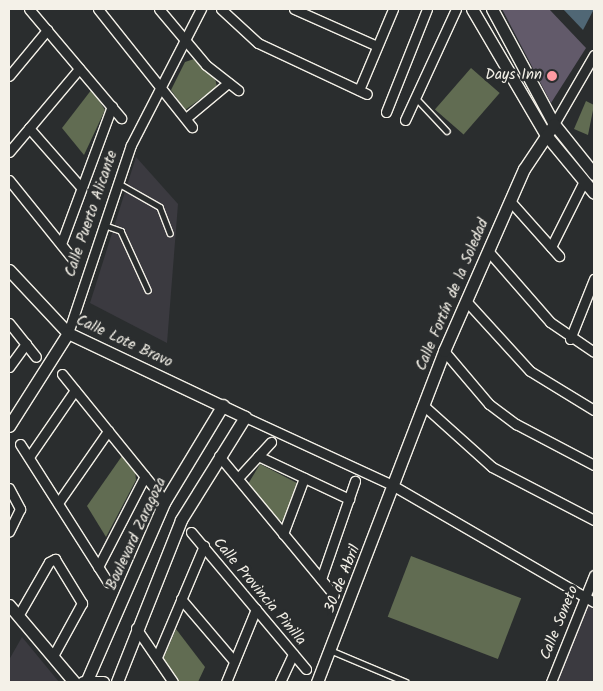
<!DOCTYPE html>
<html>
<head>
<meta charset="utf-8">
<style>
	body { margin:0 }
	#map { position:relative; width:603px; height:691px; overflow:hidden; background:#2a2d2e; font-family:Kalam,sans-serif }
	div>[style] { position:absolute }
	[style*='--x'] { left:calc(var(--x)*1px); top:calc(var(--y)*1px); width:calc(var(--w)*1px); rotate:calc(var(--a)*1deg) }
	.built>* { inset:0; background:#3b3a40 }
	.green>* { inset:0; background:#616c52; transform-origin:0 0 }
	.water>* { inset:0; background:#506775 }
	.building>* { inset:0; background:#625a6a }
	.roads { filter:drop-shadow(1px 0 #f4f1e8) drop-shadow(-1px 0 #f4f1e8) drop-shadow(0 1px #f4f1e8) drop-shadow(0 -1px #f4f1e8) }
	.lane>* { height:4.5px; margin:-2.25px; padding:0 2.25px; transform-origin:2.25px; border-radius:2.25px; background:#2a2d2e }
	.street>* { height:9px; margin:-4.5px; padding:0 4.5px; transform-origin:4.5px; border-radius:4.5px; background:#2a2d2e }
	.secondary>* { height:11px; margin:-5.5px; padding:0 5.5px; transform-origin:5.5px; border-radius:5.5px; background:#2a2d2e }
	.dots>* { width:14px; height:14px; translate:-50% -50%; box-sizing:border-box; border:2px solid #2a2d2e; border-radius:50% }
	span { translate:-50% -50%; white-space:nowrap; text-align:center; line-height:1.15; -webkit-text-stroke:5px #2a2d2e; paint-order:stroke }
	.poi-label { font-size:15px; color:#f4f1e8 }
	.right { translate:-100% -50%; text-align:right }
	.street-label { font-size:15px; color:#f4f1e8 }
	.frame { position:absolute; inset:0; border:10px solid #f4f1e8; pointer-events:none }
</style>
</head>
<body>
<div id="map">
	<div class="built">
		<i style="clip-path:polygon(136px 157px,178px 204px,167px 343px,90px 303px)"></i>
		<i style="clip-path:polygon(588px 603px,594px 607px,594px 682px,557px 682px)"></i>
		<i style="clip-path:polygon(22px 637px,59px 682px,9px 682px,9px 660px)"></i>
	</div>
	<div class="green">
		<i style="clip-path:polygon(194px 59px,215px 78px,217px 87px,185px 110px,171px 90px,185px 62px)"></i>
		<i style="left:471px;top:68px;width:38px;height:55px;rotate:41deg"></i>
		<i style="clip-path:polygon(92px 89px,105px 110px,84px 155px,62px 128px)"></i>
		<i style="clip-path:polygon(586px 101px,594px 105px,588px 135px,574px 129px)"></i>
		<i style="clip-path:polygon(122px 456px,135px 471px,136px 480px,106px 537px,87px 506px)"></i>
		<i style="clip-path:polygon(260px 464px,297px 483px,283px 521px,275px 519px,248px 484px)"></i>
		<i style="left:411px;top:556px;width:118px;height:65px;rotate:21deg"></i>
		<i style="clip-path:polygon(176px 629px,205px 667px,198px 682px,178px 682px,163px 659px)"></i>
	</div>
	<div class="water">
		<i style="clip-path:polygon(563px 9px,594px 9px,583px 30px)"></i>
	</div>
	<div class="building">
		<i style="clip-path:polygon(502px 9px,549px 9px,586px 48px,551px 103px)"></i>
	</div>
	<div class="roads">
		<div class="lane">
			<i style="--x:416;--y:98;--w:45;--a:46.8"></i>
			<i style="--x:118;--y:183;--w:48;--a:29.7"></i>
			<i style="--x:160;--y:207;--w:28;--a:69"></i>
			<i style="--x:104;--y:225;--w:18;--a:19"></i>
			<i style="--x:121;--y:231;--w:65;--a:65.4"></i>
			<i style="--x:330;--y:650;--w:82;--a:22.8"></i>
		</div>
		<div class="street">
			<i style="--x:29;--y:9;--w:143;--a:49.8"></i>
			<i style="--x:98;--y:9;--w:151;--a:51.5"></i>
			<i style="--x:159;--y:9;--w:73;--a:50"></i>
			<i style="--x:206;--y:65;--w:41;--a:38"></i>
			<i style="--x:221;--y:9;--w:50;--a:42.6"></i>
			<i style="--x:258;--y:43;--w:120;--a:25.1"></i>
			<i style="--x:294;--y:9;--w:91;--a:24"></i>
			<i style="--x:9;--y:76;--w:60;--a:-50.4"></i>
			<i style="--x:359;--y:90;--w:88;--a:-67.2"></i>
			<i style="--x:386;--y:112;--w:111;--a:-68.3"></i>
			<i style="--x:186;--y:118;--w:55;--a:-39.8"></i>
			<i style="--x:405;--y:120;--w:122;--a:-65.3"></i>
			<i style="--x:554;--y:124;--w:80;--a:-59.9"></i>
			<i style="--x:29;--y:128;--w:77;--a:48.7"></i>
			<i style="--x:9;--y:152;--w:109;--a:-49.9"></i>
			<i style="--x:9;--y:180;--w:100;--a:51.1"></i>
			<i style="--x:510;--y:201;--w:74;--a:48.3"></i>
			<i style="--x:61;--y:244;--w:147;--a:-69.7"></i>
			<i style="--x:551;--y:247;--w:74;--a:-63.4"></i>
			<i style="--x:489;--y:252;--w:93;--a:48.9"></i>
			<i style="--x:550;--y:322;--w:53;--a:34.3"></i>
			<i style="--x:467;--y:302;--w:93;--a:47.6"></i>
			<i style="--x:530;--y:371;--w:75;--a:31.4"></i>
			<i style="--x:9;--y:323;--w:43;--a:51.5"></i>
			<i style="--x:68;--y:333;--w:198;--a:-71.5"></i>
			<i style="--x:131;--y:145;--w:153;--a:-62.8"></i>
			<i style="--x:570;--y:339;--w:65;--a:-68.2"></i>
			<i style="--x:444;--y:351;--w:70;--a:49.7"></i>
			<i style="--x:489;--y:404;--w:34;--a:37"></i>
			<i style="--x:516;--y:424;--w:88;--a:27.7"></i>
			<i style="--x:9;--y:367;--w:29;--a:-54"></i>
			<i style="--x:62;--y:374;--w:164;--a:51"></i>
			<i style="--x:423;--y:405;--w:93;--a:41.9"></i>
			<i style="--x:492;--y:467;--w:115;--a:27.5"></i>
			<i style="--x:245;--y:417;--w:162;--a:24.8"></i>
			<i style="--x:392;--y:485;--w:233;--a:30.1"></i>
			<i style="--x:20;--y:444;--w:164;--a:57.5"></i>
			<i style="--x:219;--y:456;--w:180;--a:50.4"></i>
			<i style="--x:258;--y:456;--w:101;--a:25.3"></i>
			<i style="--x:29;--y:457;--w:81;--a:-55.5"></i>
			<i style="--x:238;--y:478;--w:49;--a:-47.5"></i>
			<i style="--x:9;--y:488;--w:24;--a:62"></i>
			<i style="--x:20;--y:509;--w:25;--a:116"></i>
			<i style="--x:58;--y:503;--w:88;--a:-55.2"></i>
			<i style="--x:191;--y:532;--w:179;--a:50"></i>
			<i style="--x:283;--y:534;--w:60;--a:-69.4"></i>
			<i style="--x:98;--y:567;--w:102;--a:-62.7"></i>
			<i style="--x:321;--y:579;--w:104;--a:-70.9"></i>
			<i style="--x:181;--y:599;--w:82;--a:49.5"></i>
			<i style="--x:18;--y:616;--w:62;--a:-60.1"></i>
			<i style="--x:49;--y:562;--w:7;--a:-27"></i>
			<i style="--x:55;--y:559;--w:52;--a:58.5"></i>
			<i style="--x:82;--y:603;--w:60;--a:118.7"></i>
			<i style="--x:136;--y:628;--w:65;--a:55.6"></i>
			<i style="--x:157;--y:657;--w:121;--a:-67.1"></i>
			<i style="--x:226;--y:682;--w:79;--a:-67.7"></i>
			<i style="--x:280;--y:682;--w:31;--a:-65"></i>
			<i style="--x:551;--y:682;--w:115;--a:-68.1"></i>
		</div>
		<div class="secondary">
			<i style="--x:472;--y:9;--w:146;--a:59.6"></i>
			<i style="--x:546;--y:135;--w:75;--a:50.4"></i>
			<i style="--x:492;--y:9;--w:131;--a:61.7"></i>
			<i style="--x:554;--y:124;--w:64;--a:51.3"></i>
			<i style="--x:9;--y:270;--w:86;--a:46.9"></i>
			<i style="--x:68;--y:333;--w:196;--a:25.4"></i>
			<i style="--x:245;--y:417;--w:121;--a:121.9"></i>
			<i style="--x:181;--y:520;--w:174;--a:111.6"></i>
			<i style="--x:9;--y:426;--w:110;--a:-57.6"></i>
			<i style="--x:9;--y:605;--w:101;--a:49.8"></i>
			<i style="--x:87;--y:680;--w:195;--a:-66.5"></i>
			<i style="--x:165;--y:501;--w:112;--a:-58.9"></i>
			<i style="--x:83;--y:682;--w:20;--a:0"></i>
			<i style="--x:317;--y:682;--w:355;--a:-69"></i>
			<i style="--x:444;--y:351;--w:199;--a:-66.3"></i>
			<i style="--x:524;--y:169;--w:54;--a:-56.3"></i>
		</div>
	</div>
	<div class="dots">
		<i style="left:552px;top:76px;background:#ff9aa2"></i>
	</div>
	<div class="poi-label">
		<span class="right" style="left:542px;top:76px">Days Inn</span>
	</div>
	<div class="street-label">
		<span style="left:92px;top:214px;rotate:-71deg">Calle Puerto Alicante</span>
		<span style="left:453px;top:295px;rotate:-67deg">Calle Fortín de la Soledad</span>
		<span style="left:124px;top:342px;rotate:25deg">Calle Lote Bravo</span>
		<span style="left:137px;top:534px;rotate:-65deg">Boulevard Zaragoza</span>
		<span style="left:343px;top:579px;rotate:-68deg">30 de Abril</span>
		<span style="left:259px;top:592px;rotate:50deg">Calle Provincia Pinilla</span>
		<span style="left:560px;top:623px;rotate:-68deg">Calle Soneto</span>
	</div>
	<div class="frame"></div>
</div>
</body>
</html>
